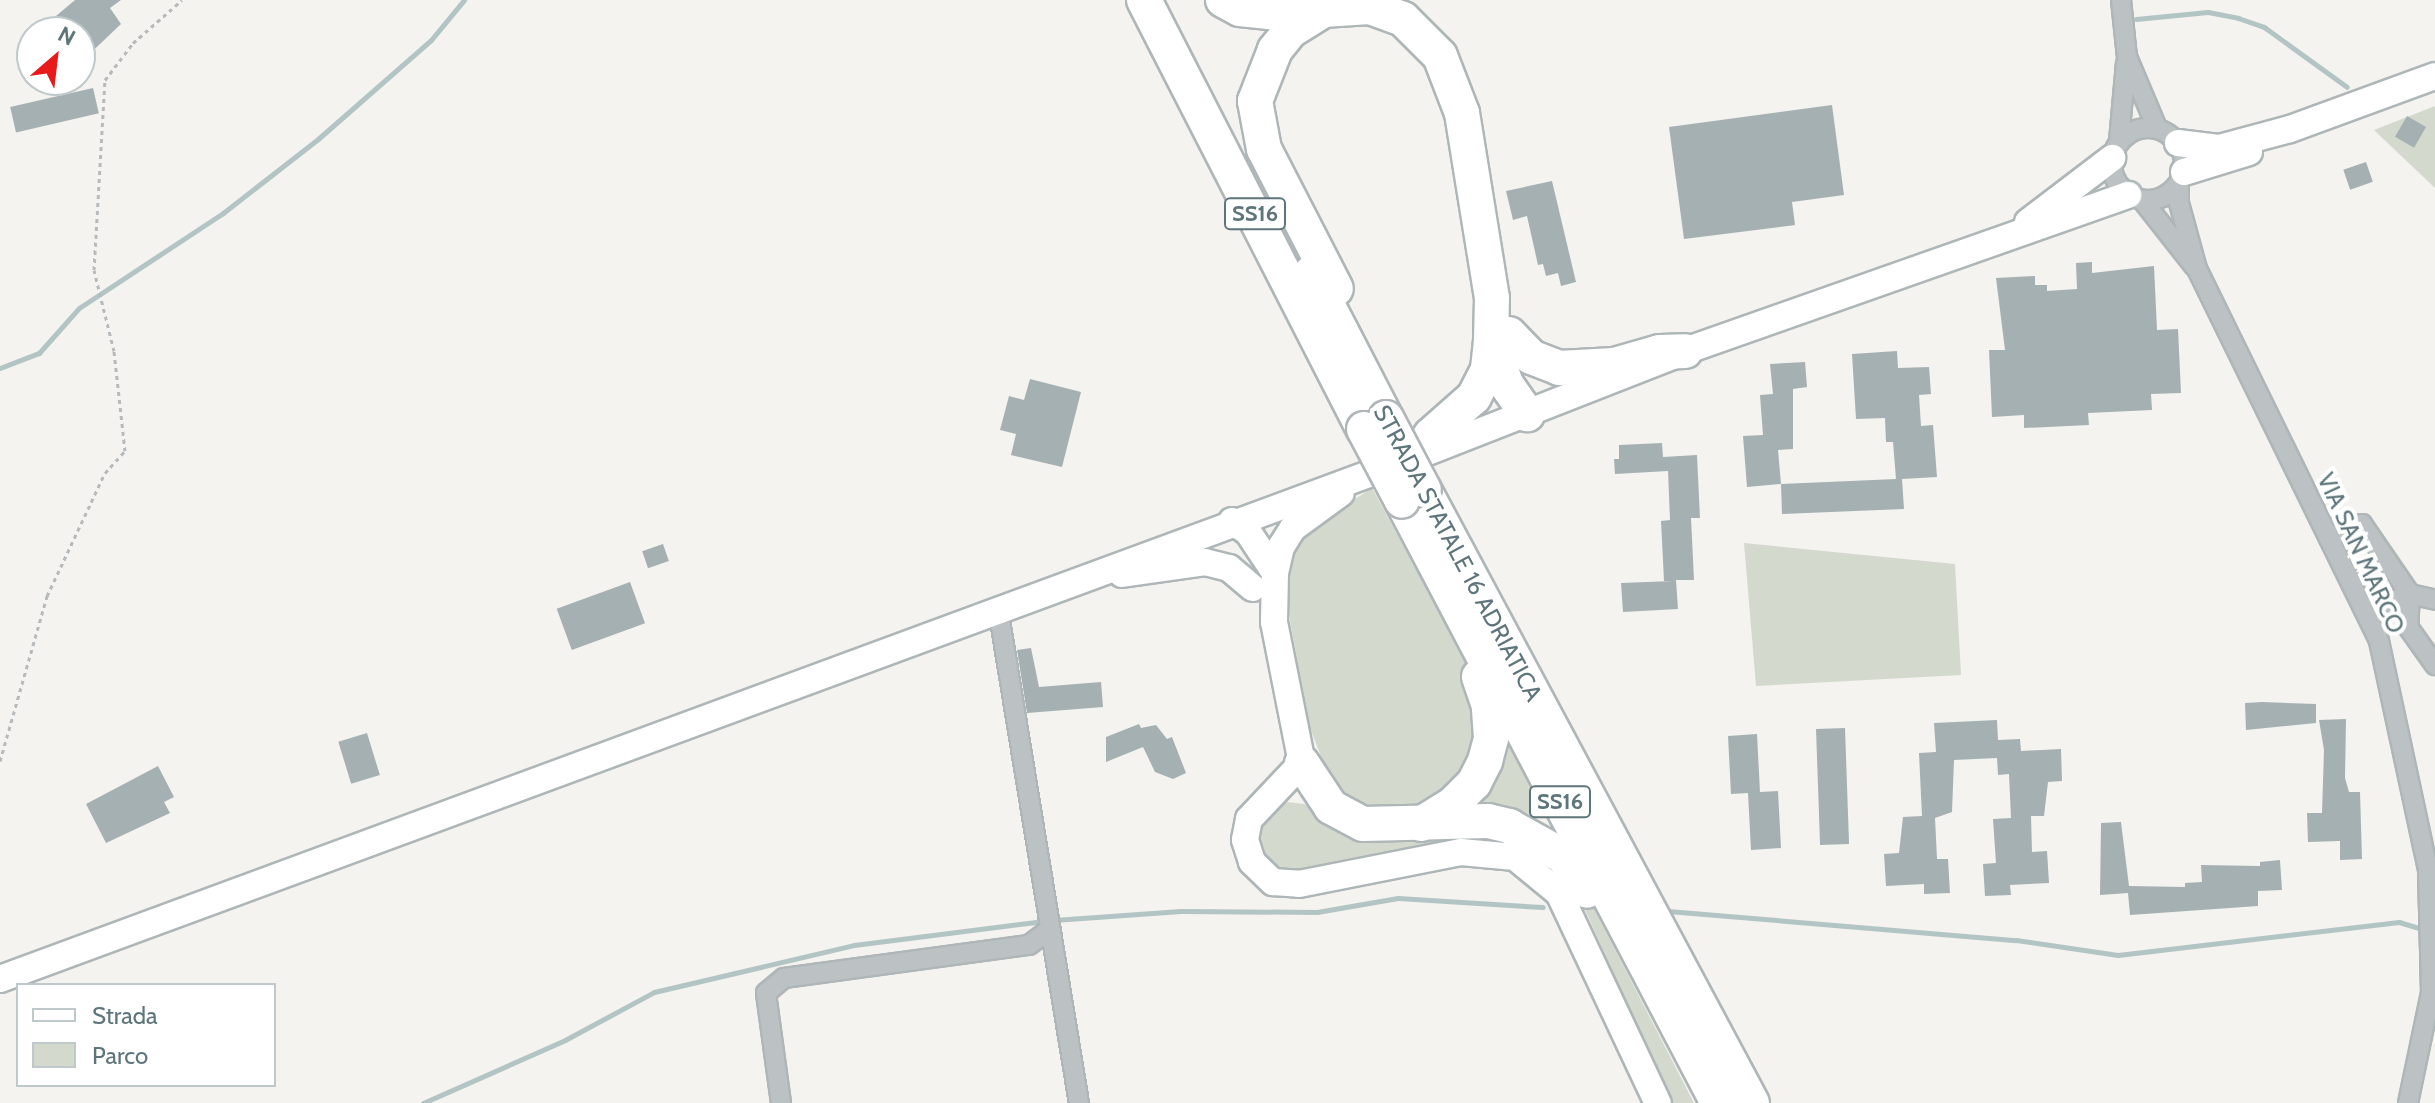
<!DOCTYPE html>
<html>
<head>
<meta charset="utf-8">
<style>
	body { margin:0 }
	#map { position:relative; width:2435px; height:1103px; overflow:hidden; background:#f4f3ef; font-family:Cabin,sans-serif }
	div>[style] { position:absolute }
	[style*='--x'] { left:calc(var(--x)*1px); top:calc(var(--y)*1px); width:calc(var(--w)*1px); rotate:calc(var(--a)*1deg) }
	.green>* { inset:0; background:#d4d9ce }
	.stream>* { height:5px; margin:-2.5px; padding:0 2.5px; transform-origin:2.5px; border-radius:2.5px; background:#b2c4c4 }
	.building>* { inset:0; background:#a5b0b2; transform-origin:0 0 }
	.path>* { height:3px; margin-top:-1.5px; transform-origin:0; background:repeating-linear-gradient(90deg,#b6babb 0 4px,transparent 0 8px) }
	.roads { filter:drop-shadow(2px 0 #aeb6b8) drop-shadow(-2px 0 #aeb6b8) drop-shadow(0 2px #aeb6b8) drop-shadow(0 -2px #aeb6b8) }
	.street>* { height:18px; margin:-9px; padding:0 9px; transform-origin:9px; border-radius:9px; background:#bcc2c4 }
	.street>.ring { margin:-9px; padding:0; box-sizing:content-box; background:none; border:18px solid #bcc2c4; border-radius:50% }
	.secondary>* { height:26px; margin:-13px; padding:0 13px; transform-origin:13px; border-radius:13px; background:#fff }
	.highway>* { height:34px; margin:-17px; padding:0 17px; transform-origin:17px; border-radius:17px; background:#fff }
	.bridges { filter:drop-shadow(2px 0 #b1b6b8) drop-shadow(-2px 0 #b1b6b8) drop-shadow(0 2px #b1b6b8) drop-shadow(0 -2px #b1b6b8) }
	.highway-bridge>* { height:34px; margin:-17px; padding:0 17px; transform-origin:17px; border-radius:17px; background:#fff }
	span { translate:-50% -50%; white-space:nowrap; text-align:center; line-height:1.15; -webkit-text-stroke:8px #fff; paint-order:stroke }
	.shield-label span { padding:2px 6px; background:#fff; border:2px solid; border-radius:6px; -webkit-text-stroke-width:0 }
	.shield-label { font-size:22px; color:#5e767b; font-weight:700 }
	.street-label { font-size:24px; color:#5e767b }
	.legend { position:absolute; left:16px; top:983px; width:260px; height:104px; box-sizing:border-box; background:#fff; border:2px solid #bfc8ca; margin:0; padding:10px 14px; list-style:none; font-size:24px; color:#5e767b }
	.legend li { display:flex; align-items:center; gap:16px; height:40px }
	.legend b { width:40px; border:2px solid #bfc8ca }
	.north { position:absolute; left:16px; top:16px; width:80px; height:80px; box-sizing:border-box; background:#fff; border:2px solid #bfc8ca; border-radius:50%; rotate:28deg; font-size:22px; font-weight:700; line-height:32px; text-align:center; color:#5e767b }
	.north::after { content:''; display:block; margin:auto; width:28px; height:36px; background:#e81b1c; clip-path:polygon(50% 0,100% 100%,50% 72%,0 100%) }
</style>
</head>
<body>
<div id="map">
	<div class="green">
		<i style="clip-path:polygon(2435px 106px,2435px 188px,2374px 130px)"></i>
		<i style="clip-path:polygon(1372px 488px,1477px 682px,1484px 717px,1463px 779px,1425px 806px,1380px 810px,1342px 792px,1328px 774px,1308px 723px,1286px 598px,1286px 567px,1299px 535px)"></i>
		<i style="clip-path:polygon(1744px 543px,1955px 564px,1961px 675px,1756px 686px)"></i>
		<i style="clip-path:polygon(1508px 742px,1546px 817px,1476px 804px,1499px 773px)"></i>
		<i style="clip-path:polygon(1287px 802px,1304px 804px,1373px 837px,1415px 837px,1478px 826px,1541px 843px,1560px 858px,1590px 901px,1694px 1103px,1672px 1103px,1582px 903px,1547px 859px,1515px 841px,1482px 835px,1293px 872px,1266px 861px,1258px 842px,1264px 818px)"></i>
	</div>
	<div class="stream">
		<i style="--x:2136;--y:19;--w:72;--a:-5.6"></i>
		<i style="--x:2208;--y:12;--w:31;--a:11"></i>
		<i style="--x:2238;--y:18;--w:28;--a:19"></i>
		<i style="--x:2264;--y:27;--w:102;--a:35.9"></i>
		<i style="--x:0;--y:368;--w:42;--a:-21"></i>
		<i style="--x:39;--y:353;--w:60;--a:-48.4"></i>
		<i style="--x:79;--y:308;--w:173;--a:-33.4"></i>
		<i style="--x:223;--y:213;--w:120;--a:-37.9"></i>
		<i style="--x:318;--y:139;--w:150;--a:-41.2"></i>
		<i style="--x:431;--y:40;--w:52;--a:-50.5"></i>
		<i style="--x:1668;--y:911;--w:349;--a:4.8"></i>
		<i style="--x:2016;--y:940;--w:103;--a:8.4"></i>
		<i style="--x:2118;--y:955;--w:283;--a:-6.7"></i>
		<i style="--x:2399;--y:922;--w:27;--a:17"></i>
		<i style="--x:1054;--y:920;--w:127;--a:-4.1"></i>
		<i style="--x:1181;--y:911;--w:136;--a:0.4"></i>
		<i style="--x:1317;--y:912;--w:82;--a:-9.8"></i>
		<i style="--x:1398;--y:898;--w:145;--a:3.6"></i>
		<i style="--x:423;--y:1103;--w:155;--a:-23.9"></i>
		<i style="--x:565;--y:1040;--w:101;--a:-28.3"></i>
		<i style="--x:654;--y:992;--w:205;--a:-13.2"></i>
		<i style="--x:854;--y:945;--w:192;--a:-7.2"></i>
	</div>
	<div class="building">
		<i style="clip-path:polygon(75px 0,121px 0,110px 8px,121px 24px,80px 63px,80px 32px,69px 32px,56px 16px)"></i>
		<i style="left:93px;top:88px;width:26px;height:85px;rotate:77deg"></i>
		<i style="clip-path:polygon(1832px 105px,1844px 195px,1792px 202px,1795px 225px,1684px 239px,1669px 127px)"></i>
		<i style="left:2407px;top:116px;width:22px;height:24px;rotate:30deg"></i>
		<i style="left:2366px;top:162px;width:21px;height:24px;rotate:71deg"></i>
		<i style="clip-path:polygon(1552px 181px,1576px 282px,1561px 286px,1558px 273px,1546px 276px,1543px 264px,1538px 265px,1527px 216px,1513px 220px,1506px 191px)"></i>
		<i style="clip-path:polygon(2092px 262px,2092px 273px,2154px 266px,2157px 330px,2178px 329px,2181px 393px,2151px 394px,2152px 410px,2088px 413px,2089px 425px,2024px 428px,2024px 415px,1992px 417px,1989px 350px,2005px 350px,1996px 278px,2035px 276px,2035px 285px,2047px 285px,2047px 291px,2077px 289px,2076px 263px)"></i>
		<i style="clip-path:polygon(1897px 351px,1898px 368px,1929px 367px,1931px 394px,1919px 395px,1921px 426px,1933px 425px,1937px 477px,1902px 479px,1904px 509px,1782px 514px,1781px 484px,1896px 479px,1893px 442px,1886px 442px,1885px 418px,1856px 419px,1852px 354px)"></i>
		<i style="clip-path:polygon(1805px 362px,1807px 387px,1793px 389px,1793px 449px,1778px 450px,1781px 484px,1747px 487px,1743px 436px,1763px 435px,1760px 395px,1773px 394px,1770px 364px)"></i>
		<i style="clip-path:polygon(1030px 379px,1081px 392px,1062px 467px,1011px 455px,1016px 434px,1000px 430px,1009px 396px,1024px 400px)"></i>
		<i style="clip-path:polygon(1662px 443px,1663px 457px,1697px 455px,1700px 518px,1691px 518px,1694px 580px,1676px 580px,1678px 609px,1623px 612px,1621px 583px,1673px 581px,1664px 581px,1661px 521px,1670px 520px,1668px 471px,1615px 474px,1614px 459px,1619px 459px,1619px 445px)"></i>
		<i style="left:663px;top:544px;width:18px;height:22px;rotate:71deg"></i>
		<i style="left:630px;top:582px;width:44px;height:78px;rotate:70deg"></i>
		<i style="clip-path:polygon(1031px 648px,1039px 687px,1101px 682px,1103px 707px,1027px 713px,1017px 650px)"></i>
		<i style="clip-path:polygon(2262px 702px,2316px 704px,2316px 723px,2246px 730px,2245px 703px)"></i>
		<i style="clip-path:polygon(2346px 719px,2345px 778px,2349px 792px,2360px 792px,2362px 859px,2340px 860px,2340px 841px,2308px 842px,2307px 813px,2322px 813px,2324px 750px,2319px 720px)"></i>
		<i style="clip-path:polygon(1997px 720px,1998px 740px,2020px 739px,2021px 751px,2061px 749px,2062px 781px,2048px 782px,2044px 816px,2031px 816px,2032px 852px,2047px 851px,2049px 883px,2010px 885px,2011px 895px,1985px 896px,1983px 864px,1996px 863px,1993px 819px,2011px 818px,2009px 774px,1998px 775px,1997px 758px,1954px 760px,1952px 812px,1935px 818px,1937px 859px,1948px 859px,1950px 893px,1924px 894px,1924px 884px,1886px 886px,1884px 854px,1899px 853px,1903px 817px,1922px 816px,1919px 753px,1936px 752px,1934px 723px)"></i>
		<i style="clip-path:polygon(1139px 724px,1141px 728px,1156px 725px,1167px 739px,1172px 737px,1186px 773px,1173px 779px,1155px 772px,1143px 747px,1106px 762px,1106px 737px)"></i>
		<i style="left:1845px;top:728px;width:116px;height:29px;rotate:88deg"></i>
		<i style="left:367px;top:733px;width:44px;height:30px;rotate:73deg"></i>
		<i style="clip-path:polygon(1757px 734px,1760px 792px,1778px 791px,1781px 848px,1751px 850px,1748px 793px,1731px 794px,1728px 736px)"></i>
		<i style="clip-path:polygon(158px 766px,174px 797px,164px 802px,170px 813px,106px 843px,86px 804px)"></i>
		<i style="clip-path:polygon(2121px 822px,2129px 886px,2185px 887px,2185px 883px,2202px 882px,2201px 865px,2260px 866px,2260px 862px,2280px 860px,2282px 890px,2258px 891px,2258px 906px,2130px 915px,2128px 893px,2100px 895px,2101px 823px)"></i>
	</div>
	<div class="path">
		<i style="--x:0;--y:761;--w:172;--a:-74.1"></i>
		<i style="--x:47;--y:596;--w:136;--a:-64.8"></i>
		<i style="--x:105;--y:473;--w:30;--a:-48"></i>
		<i style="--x:125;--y:451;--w:101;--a:-96.3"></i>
		<i style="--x:114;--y:351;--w:83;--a:-103.9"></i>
		<i style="--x:94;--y:270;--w:190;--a:-86.7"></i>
		<i style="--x:105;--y:80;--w:46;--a:-52.9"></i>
		<i style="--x:133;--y:43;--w:65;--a:-41.3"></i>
	</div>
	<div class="roads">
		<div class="street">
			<i style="--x:2121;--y:0;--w:57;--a:84"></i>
			<i style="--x:2127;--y:57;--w:77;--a:67.1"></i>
			<i class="ring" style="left:2112px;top:128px;width:54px;height:54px"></i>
			<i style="--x:2119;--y:141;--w:78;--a:-84.9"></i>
			<i style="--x:2179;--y:184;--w:19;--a:90"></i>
			<i style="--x:2179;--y:203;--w:68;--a:74.7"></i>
			<i style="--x:2197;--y:269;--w:414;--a:63.9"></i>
			<i style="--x:2379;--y:641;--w:233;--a:77.9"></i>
			<i style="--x:2428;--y:869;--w:7;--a:8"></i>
			<i style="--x:2142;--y:200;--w:85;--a:51.7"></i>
			<i style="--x:2329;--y:538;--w:36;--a:-23"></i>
			<i style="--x:2362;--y:524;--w:85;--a:55.6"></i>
			<i style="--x:2410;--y:594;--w:26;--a:13"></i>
			<i style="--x:2410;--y:594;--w:33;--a:93"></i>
			<i style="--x:2408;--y:627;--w:47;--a:54.6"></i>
			<i style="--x:998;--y:608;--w:502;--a:80.71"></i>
			<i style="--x:2365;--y:611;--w:48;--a:-20.7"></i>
			<i style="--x:781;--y:1103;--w:111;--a:-97.8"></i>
			<i style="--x:766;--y:993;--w:23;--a:-40"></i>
			<i style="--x:784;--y:978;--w:247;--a:-7.7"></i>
			<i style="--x:1029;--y:945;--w:25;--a:-37"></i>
			<i style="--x:2408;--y:1103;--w:112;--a:-78.2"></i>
			<i style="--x:2431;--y:993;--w:124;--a:-91.4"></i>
		</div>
		<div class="secondary">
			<i style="--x:2178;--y:143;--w:41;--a:7"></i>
			<i style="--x:2219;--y:148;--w:73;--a:-15"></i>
			<i style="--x:2290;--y:129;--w:154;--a:-20.1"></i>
			<i style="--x:2184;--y:172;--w:68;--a:-17.1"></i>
			<i style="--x:2028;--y:222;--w:106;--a:-37.3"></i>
			<i style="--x:1232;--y:521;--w:19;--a:35"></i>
			<i style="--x:1248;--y:532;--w:49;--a:56.6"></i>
			<i style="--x:1275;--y:573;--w:49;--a:91.2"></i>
			<i style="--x:1274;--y:622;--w:144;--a:78.8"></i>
			<i style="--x:1302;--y:763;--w:77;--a:133.4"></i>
			<i style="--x:1249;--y:819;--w:21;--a:101"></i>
			<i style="--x:1245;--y:840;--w:23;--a:72"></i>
			<i style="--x:1252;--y:862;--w:29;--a:44"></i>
			<i style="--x:1273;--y:882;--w:26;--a:4"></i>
			<i style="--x:1299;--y:884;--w:165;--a:-11.2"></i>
			<i style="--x:1461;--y:852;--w:54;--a:5.3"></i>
			<i style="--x:1515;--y:857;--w:57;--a:39.3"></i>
			<i style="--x:1559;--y:893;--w:232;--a:64.8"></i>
			<i style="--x:1275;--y:573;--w:27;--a:-77"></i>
			<i style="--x:1281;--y:547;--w:22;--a:-58"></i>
			<i style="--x:1293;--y:528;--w:59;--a:-36.1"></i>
			<i style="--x:1122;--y:574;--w:84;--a:-8.2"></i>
			<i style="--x:1205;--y:562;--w:25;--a:14"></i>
			<i style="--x:1229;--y:568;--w:31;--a:40"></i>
			<i style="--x:0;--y:979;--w:1508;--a:-20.25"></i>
			<i style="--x:1415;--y:457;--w:290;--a:-21.4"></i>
			<i style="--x:1685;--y:351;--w:470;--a:-19.4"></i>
		</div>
		<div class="highway">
			<i style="--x:1144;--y:0;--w:482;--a:62.9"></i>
			<i style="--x:1223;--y:0;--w:19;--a:28"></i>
			<i style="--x:1240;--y:9;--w:36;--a:6"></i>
			<i style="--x:1276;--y:13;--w:94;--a:-3.7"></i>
			<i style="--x:1370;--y:7;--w:35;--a:20"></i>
			<i style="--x:1403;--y:19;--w:52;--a:45"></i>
			<i style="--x:1440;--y:56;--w:61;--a:68.9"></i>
			<i style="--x:1462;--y:113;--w:187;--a:80.8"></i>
			<i style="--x:1492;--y:298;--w:42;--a:91.4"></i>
			<i style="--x:1491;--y:340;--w:46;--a:71.2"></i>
			<i style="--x:1506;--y:384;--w:37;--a:55"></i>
			<i style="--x:1322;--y:11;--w:36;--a:148"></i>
			<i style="--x:1291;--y:30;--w:26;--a:129"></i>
			<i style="--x:1275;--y:50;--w:55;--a:111.4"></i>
			<i style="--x:1255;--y:101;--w:49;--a:79.4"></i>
			<i style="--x:1264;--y:149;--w:157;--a:62.8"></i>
			<i style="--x:1311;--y:273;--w:163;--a:62.7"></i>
			<i style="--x:1509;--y:334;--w:32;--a:46"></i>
			<i style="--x:1531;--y:357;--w:30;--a:21"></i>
			<i style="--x:1559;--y:368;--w:55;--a:-3.1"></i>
			<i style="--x:1614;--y:365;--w:48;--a:-15.8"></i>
			<i style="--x:1660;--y:352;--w:25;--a:-2"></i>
			<i style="--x:1415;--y:457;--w:27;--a:-54"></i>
			<i style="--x:1431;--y:435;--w:57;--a:-41.5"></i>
			<i style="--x:1474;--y:397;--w:31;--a:-63"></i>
			<i style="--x:1488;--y:369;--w:29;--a:-84"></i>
			<i style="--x:1424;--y:490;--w:695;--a:61.85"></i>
			<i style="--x:1402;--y:501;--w:680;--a:62.3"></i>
			<i style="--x:1302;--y:763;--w:53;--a:56.6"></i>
			<i style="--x:1331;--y:807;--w:36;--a:28"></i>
			<i style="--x:1363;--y:824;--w:125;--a:-1.4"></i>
			<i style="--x:1488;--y:821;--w:22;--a:13"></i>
			<i style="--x:1509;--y:826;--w:62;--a:29.1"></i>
			<i style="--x:1563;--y:856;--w:42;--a:55.6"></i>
			<i style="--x:1421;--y:824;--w:38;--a:-32"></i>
			<i style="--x:1453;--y:804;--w:30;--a:-45"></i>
			<i style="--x:1474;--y:783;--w:25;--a:-63"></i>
			<i style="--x:1485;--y:761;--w:24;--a:-75"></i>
			<i style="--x:1491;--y:738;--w:32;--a:-94"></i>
			<i style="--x:1489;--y:706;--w:31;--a:-109"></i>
		</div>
	</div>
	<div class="bridges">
		<div class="highway-bridge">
			<i style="--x:1386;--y:418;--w:81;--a:62.2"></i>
			<i style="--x:1364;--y:429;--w:81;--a:62.2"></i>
		</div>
	</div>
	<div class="shield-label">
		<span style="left:1255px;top:214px">SS16</span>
		<span style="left:1560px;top:802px">SS16</span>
	</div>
	<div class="street-label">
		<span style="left:1458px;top:553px;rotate:62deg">STRADA STATALE 16 ADRIATICA</span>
		<span style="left:2361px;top:553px;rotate:65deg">VIA SAN MARCO</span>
	</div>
	<ul class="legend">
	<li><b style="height:10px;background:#fff"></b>Strada</li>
	<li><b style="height:22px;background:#d4d9ce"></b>Parco</li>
	</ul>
	<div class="north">N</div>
</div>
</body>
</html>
